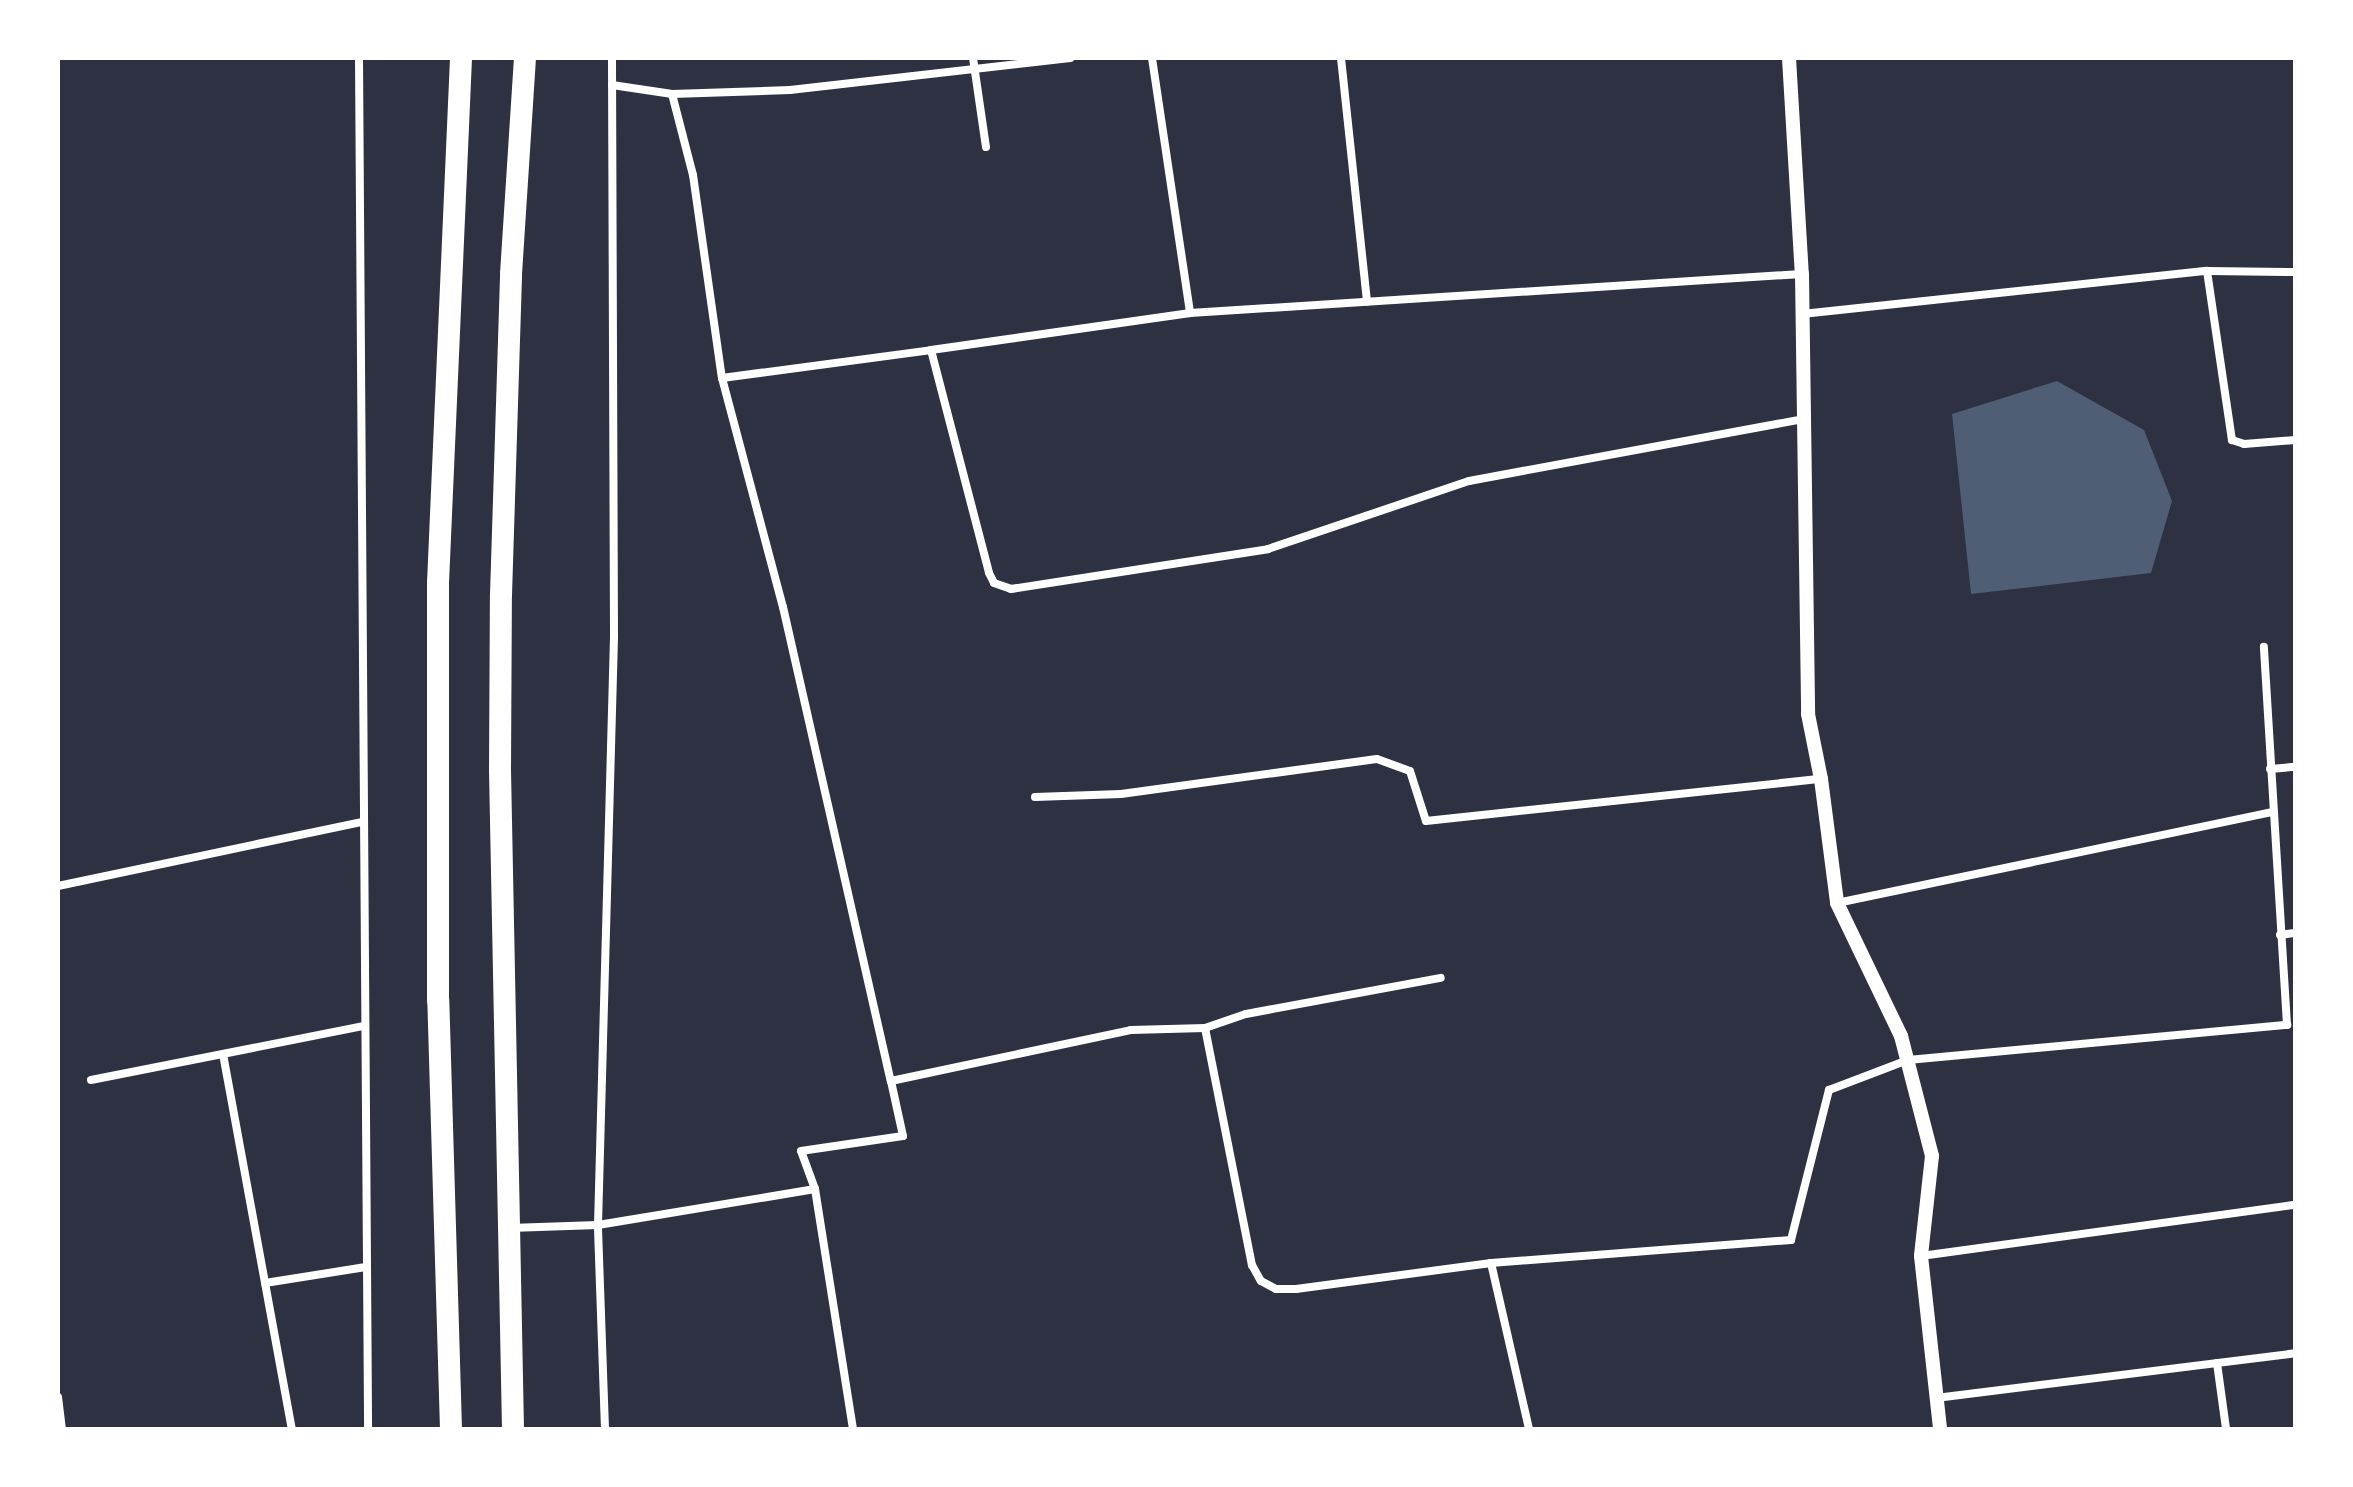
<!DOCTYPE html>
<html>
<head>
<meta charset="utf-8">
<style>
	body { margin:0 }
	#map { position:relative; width:2353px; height:1487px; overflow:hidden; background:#2d3142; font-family:"Open Sans",sans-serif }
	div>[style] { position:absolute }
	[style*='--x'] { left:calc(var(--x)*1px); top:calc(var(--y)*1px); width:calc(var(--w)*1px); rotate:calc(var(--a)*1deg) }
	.water>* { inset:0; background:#4f5d75 }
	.minor>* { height:8px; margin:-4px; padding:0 4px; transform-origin:4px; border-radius:4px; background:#fff }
	.tertiary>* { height:14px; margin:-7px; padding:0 7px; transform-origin:7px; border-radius:7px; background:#fff }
	.trunk>* { height:22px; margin:-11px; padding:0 11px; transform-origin:11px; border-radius:11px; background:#fff }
	span { translate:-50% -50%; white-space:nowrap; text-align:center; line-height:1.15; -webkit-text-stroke:7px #fff; paint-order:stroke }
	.frame { position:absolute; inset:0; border:60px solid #fff; pointer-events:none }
</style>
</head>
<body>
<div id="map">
	<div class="water">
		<i style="clip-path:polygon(2057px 381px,2144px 430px,2172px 501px,2151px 573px,1971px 594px,1952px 414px)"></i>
	</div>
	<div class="minor">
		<i style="--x:359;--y:58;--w:1371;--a:89.62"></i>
		<i style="--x:973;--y:58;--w:90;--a:81.7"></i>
		<i style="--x:1152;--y:58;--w:258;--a:81.5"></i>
		<i style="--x:1341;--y:58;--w:245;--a:83.9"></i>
		<i style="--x:612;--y:85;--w:61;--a:8.5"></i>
		<i style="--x:672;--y:94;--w:118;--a:-1.9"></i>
		<i style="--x:790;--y:90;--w:282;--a:-6.5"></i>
		<i style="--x:672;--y:94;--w:84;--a:75.5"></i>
		<i style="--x:693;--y:175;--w:205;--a:81.9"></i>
		<i style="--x:722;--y:378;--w:237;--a:75.1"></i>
		<i style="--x:783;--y:607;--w:486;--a:77.2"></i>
		<i style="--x:891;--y:1081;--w:245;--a:-12"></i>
		<i style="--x:1131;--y:1030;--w:74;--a:-1.5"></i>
		<i style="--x:1205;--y:1028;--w:242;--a:78.8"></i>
		<i style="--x:1252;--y:1265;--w:18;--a:61"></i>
		<i style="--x:1261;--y:1281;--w:17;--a:28"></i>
		<i style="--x:1276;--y:1289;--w:20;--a:0"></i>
		<i style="--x:1296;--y:1289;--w:197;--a:-7.6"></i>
		<i style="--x:1491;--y:1263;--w:170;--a:77.1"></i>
		<i style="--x:2207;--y:271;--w:171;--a:81.6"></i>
		<i style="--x:2232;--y:440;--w:13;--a:18"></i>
		<i style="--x:2244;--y:444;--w:51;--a:-4.5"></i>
		<i style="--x:1802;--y:314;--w:407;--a:-6.1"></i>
		<i style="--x:2207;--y:271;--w:88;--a:0.7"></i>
		<i style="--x:931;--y:350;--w:262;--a:-8.1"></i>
		<i style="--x:1190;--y:313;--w:613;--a:-3.65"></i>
		<i style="--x:722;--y:378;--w:211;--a:-7.6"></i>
		<i style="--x:931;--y:350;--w:230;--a:75.4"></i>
		<i style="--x:989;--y:573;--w:11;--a:63"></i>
		<i style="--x:994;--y:583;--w:18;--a:19"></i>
		<i style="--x:1011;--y:589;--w:260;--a:-8.8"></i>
		<i style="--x:1268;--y:549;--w:212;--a:-18.7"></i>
		<i style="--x:1469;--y:481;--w:341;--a:-10.5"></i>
		<i style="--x:2270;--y:769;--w:25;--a:-5"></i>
		<i style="--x:1035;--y:797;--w:86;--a:-2"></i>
		<i style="--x:1121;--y:794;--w:258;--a:-7.8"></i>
		<i style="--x:1377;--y:759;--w:35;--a:20"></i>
		<i style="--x:1410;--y:771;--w:52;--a:72.3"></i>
		<i style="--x:1426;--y:821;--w:397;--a:-6.1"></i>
		<i style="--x:58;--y:886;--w:311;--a:-11.9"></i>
		<i style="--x:1837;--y:903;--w:444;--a:-11.8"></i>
		<i style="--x:2280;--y:935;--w:15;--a:-8"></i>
		<i style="--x:1205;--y:1028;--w:43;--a:-18.9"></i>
		<i style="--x:1246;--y:1014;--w:198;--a:-10.5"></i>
		<i style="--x:223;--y:1054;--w:381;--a:79.6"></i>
		<i style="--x:91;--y:1080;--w:277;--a:-11.2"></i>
		<i style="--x:815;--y:1189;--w:243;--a:81"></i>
		<i style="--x:510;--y:1228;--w:88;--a:-2"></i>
		<i style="--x:598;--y:1225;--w:220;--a:-9.4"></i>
		<i style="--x:815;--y:1189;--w:40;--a:-110.2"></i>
		<i style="--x:801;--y:1151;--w:103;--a:-8.4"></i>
		<i style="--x:903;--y:1136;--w:56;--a:-102.3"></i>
		<i style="--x:1921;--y:1256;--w:377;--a:-7.8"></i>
		<i style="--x:1491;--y:1263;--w:301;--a:-4.4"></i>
		<i style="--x:1791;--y:1240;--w:155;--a:-75.8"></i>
		<i style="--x:1829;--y:1090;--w:85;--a:-20.8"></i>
		<i style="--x:1908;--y:1060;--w:381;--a:-5.3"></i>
		<i style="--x:2287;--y:1025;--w:379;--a:-93.5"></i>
		<i style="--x:265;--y:1283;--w:102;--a:-9"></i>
		<i style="--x:2217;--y:1363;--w:67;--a:82.2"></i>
		<i style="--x:58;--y:1397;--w:32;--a:83"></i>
		<i style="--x:1936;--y:1398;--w:362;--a:-7.1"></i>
		<i style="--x:605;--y:1429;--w:204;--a:-92"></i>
		<i style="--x:598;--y:1225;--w:588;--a:-88.44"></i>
		<i style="--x:614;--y:637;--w:579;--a:-90.2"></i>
	</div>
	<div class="tertiary">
		<i style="--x:1789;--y:58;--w:216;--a:86.6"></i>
		<i style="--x:1802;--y:274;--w:440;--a:89.2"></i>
		<i style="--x:1808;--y:714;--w:66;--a:78.7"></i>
		<i style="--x:1821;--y:779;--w:125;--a:82.6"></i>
		<i style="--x:1837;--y:903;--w:148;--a:64.3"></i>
		<i style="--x:1901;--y:1036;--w:124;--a:75.5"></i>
		<i style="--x:1932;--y:1156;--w:101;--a:96.3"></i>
		<i style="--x:1921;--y:1256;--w:174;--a:83.7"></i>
	</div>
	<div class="trunk">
		<i style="--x:451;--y:1429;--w:429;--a:-91.7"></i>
		<i style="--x:438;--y:1000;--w:417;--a:-90"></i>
		<i style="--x:438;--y:583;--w:526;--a:-87.49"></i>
		<i style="--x:513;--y:1429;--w:659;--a:-91.13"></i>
		<i style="--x:500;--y:770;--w:175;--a:-89.7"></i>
		<i style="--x:501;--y:595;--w:321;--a:-88.2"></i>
		<i style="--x:511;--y:274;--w:216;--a:-86.3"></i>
	</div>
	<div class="frame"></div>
</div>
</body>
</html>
